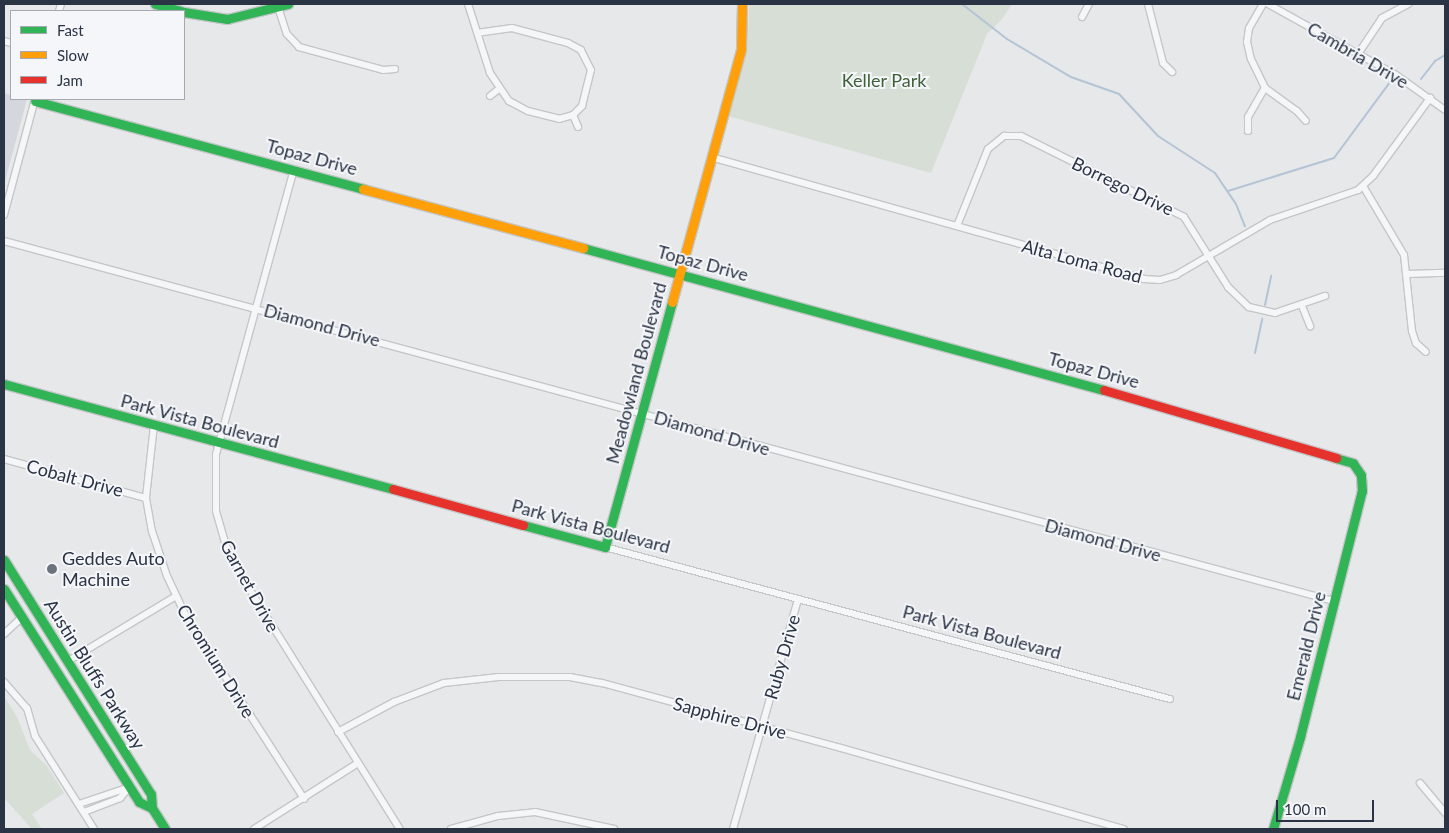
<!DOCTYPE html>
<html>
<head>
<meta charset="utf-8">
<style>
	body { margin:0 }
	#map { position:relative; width:1449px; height:833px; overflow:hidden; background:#e6e8ea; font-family:Lato,sans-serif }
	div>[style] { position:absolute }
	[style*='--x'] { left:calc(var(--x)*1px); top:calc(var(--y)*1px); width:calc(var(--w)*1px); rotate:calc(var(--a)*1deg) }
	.built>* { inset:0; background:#d4d7dd }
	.green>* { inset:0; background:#d6ded6 }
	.stream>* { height:2px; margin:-1px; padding:0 1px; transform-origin:1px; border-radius:1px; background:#b4c4d5 }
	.roads { filter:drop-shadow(1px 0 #c4c6c8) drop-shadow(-1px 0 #c4c6c8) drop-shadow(0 1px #c4c6c8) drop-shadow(0 -1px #c4c6c8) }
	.street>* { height:6px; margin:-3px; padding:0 3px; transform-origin:3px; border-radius:3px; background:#f5f6f7 }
	.fast>* { height:9px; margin:-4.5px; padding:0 4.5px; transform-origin:4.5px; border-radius:4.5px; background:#30b455 }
	.slow>* { height:9px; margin:-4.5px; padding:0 4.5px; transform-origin:4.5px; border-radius:4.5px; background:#ff9f0a }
	.jam>* { height:9px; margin:-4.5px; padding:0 4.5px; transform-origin:4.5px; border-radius:4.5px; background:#e5322d }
	.dots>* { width:14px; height:14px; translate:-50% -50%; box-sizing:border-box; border:2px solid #f4f6f9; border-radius:50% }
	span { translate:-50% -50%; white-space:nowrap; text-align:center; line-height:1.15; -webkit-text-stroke:4px #f4f6f9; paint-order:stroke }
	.street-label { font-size:18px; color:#2b3445 }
	.park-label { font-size:18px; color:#3f6138 }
	.poi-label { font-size:18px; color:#2b3445 }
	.left { translate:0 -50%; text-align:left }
	.frame { position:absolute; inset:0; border:5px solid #2b3445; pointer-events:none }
	.legend { position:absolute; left:10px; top:10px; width:175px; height:90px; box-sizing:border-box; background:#f4f6f9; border:1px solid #a4a8b1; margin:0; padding:6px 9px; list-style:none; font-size:15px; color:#2b3445 }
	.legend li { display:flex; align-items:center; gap:10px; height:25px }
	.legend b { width:25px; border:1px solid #a4a8b1 }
	.scale { position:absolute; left:1276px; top:800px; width:98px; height:22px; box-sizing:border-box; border:2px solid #2b3445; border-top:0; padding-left:6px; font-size:15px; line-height:18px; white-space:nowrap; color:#2b3445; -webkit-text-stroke:4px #f4f6f9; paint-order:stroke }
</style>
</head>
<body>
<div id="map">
	<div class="built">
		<i style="clip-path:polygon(4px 93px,11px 95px,11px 99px,27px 99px,4px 185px)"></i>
	</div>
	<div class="green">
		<i style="clip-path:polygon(749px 4px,1012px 4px,1002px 19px,987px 34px,931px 173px,728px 116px,748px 41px)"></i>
		<i style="clip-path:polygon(4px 696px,17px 717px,30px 750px,47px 766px,64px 793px,32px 814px,42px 829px,32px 829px,4px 798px)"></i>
	</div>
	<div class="stream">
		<i style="--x:962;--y:4;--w:57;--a:37.9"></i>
		<i style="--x:1007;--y:39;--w:74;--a:30.7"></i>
		<i style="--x:1071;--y:77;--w:51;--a:19.5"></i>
		<i style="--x:1119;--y:94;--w:57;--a:47.1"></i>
		<i style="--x:1158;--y:136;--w:68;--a:33"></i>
		<i style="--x:1215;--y:173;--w:37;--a:56"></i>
		<i style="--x:1236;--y:204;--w:24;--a:68"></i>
		<i style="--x:1421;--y:79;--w:23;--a:-52"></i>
		<i style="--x:1435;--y:61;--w:12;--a:-31"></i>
		<i style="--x:1228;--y:191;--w:111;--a:-17.3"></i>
		<i style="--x:1334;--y:158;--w:94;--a:-53.6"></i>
		<i style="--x:1265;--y:305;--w:30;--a:-78"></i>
		<i style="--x:1255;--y:353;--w:35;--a:-78"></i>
	</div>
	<div class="roads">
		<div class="street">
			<i style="--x:468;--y:4;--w:72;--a:72.3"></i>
			<i style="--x:490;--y:73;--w:34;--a:56"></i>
			<i style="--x:509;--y:101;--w:21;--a:28"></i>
			<i style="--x:528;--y:111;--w:32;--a:14"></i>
			<i style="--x:559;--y:119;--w:15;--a:-16"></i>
			<i style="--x:573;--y:115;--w:13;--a:-45"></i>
			<i style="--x:582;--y:106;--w:37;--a:-76"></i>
			<i style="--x:591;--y:70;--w:22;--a:-117"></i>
			<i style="--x:581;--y:50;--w:15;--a:-152"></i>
			<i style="--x:568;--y:43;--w:58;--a:-165"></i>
			<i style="--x:512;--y:28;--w:34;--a:172"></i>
			<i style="--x:1148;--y:4;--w:61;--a:75.7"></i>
			<i style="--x:1163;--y:63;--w:13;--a:45"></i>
			<i style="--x:1263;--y:4;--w:28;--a:120"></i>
			<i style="--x:1249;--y:28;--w:14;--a:98"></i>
			<i style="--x:1247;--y:42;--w:17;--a:77"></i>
			<i style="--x:1251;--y:59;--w:32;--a:64"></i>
			<i style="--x:1265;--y:88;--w:39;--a:36"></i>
			<i style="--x:1297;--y:111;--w:13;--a:48"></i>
			<i style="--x:1268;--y:4;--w:146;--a:29"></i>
			<i style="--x:1396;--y:75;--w:60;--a:35.5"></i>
			<i style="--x:278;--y:7;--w:28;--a:72"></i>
			<i style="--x:287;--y:34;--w:18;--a:47"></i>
			<i style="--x:299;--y:47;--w:87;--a:15.3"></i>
			<i style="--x:383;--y:70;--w:12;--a:-5"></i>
			<i style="--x:59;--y:11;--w:7;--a:-74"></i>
			<i style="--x:1082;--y:17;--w:15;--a:-62"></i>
			<i style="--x:4;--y:41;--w:7;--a:16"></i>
			<i style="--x:1358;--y:54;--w:43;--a:-56.3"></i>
			<i style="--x:1382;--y:18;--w:30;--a:-28"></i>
			<i style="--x:490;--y:96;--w:11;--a:-38"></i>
			<i style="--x:573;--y:115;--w:13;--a:67"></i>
			<i style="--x:1248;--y:131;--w:14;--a:-90"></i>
			<i style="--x:1248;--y:117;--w:34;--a:-60"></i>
			<i style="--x:711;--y:157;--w:450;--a:15.7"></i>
			<i style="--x:1144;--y:279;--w:16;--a:4"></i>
			<i style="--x:1160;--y:280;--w:17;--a:-17"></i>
			<i style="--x:1176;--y:275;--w:109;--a:-30.3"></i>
			<i style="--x:1270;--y:220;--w:93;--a:-18.8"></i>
			<i style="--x:1358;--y:190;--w:21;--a:-43"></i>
			<i style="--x:1373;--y:176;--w:97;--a:-53.8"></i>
			<i style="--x:294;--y:169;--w:296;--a:105.3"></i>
			<i style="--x:216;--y:455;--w:56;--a:90"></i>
			<i style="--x:216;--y:511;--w:37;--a:74"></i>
			<i style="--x:226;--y:547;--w:36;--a:62"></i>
			<i style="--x:243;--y:579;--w:295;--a:57.9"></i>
			<i style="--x:1363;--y:186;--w:80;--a:59.3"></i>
			<i style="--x:1404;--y:255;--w:76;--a:84"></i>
			<i style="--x:1412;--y:331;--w:13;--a:72"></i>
			<i style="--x:1416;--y:343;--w:13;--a:42"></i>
			<i style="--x:4;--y:215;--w:120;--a:-75"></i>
			<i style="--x:957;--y:226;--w:83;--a:-68.1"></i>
			<i style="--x:988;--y:149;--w:21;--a:-39"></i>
			<i style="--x:1004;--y:136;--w:17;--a:0"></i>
			<i style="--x:1021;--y:136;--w:182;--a:26.4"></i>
			<i style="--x:1184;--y:217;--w:83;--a:57.8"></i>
			<i style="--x:1228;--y:287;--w:29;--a:44"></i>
			<i style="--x:1249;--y:307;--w:27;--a:13"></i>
			<i style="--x:1275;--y:313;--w:53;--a:-18.8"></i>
			<i style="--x:4;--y:241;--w:1378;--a:15.15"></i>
			<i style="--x:1408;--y:274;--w:37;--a:-2"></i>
			<i style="--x:1302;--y:306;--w:22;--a:68"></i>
			<i style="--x:154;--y:425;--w:73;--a:96.3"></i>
			<i style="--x:146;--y:498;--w:34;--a:80"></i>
			<i style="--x:152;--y:531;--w:47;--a:71.6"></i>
			<i style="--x:167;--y:576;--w:42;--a:64.7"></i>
			<i style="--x:185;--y:614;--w:220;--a:57.2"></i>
			<i style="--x:4;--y:459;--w:147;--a:15.4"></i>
			<i style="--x:605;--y:547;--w:585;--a:15.06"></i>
			<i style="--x:4;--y:634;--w:25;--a:-43"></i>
			<i style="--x:68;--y:661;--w:126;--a:-31"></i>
			<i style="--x:4;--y:682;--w:35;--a:49"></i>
			<i style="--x:27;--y:708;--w:29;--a:74"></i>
			<i style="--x:35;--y:736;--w:110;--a:57.6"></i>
			<i style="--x:338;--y:732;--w:64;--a:-28.2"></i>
			<i style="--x:394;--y:702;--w:53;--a:-20.8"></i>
			<i style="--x:444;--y:683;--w:55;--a:-6.2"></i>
			<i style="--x:499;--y:677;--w:71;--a:0"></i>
			<i style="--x:570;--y:677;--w:33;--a:11"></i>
			<i style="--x:602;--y:683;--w:248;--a:15.2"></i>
			<i style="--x:841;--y:748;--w:294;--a:16"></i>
			<i style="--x:1420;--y:783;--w:39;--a:50"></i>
			<i style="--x:79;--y:804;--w:54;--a:-18.4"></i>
			<i style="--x:84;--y:812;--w:39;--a:-21"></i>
			<i style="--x:120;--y:798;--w:15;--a:-48"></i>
			<i style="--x:254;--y:829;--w:123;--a:-32.4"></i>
			<i style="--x:451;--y:829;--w:49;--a:-15.5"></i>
			<i style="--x:498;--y:816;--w:37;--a:-6"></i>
			<i style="--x:535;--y:812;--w:81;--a:12.1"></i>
			<i style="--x:733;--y:829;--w:238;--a:-74.2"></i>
		</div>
		<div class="fast">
			<i style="--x:155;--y:4;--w:28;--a:15"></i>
			<i style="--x:184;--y:12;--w:44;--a:9.2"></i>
			<i style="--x:227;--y:19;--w:63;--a:-13.8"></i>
			<i style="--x:35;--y:101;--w:340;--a:15"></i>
			<i style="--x:583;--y:248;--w:540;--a:15.25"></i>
			<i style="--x:4;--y:384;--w:403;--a:15.1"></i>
			<i style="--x:523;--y:525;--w:85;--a:15"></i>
			<i style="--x:605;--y:547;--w:254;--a:-74.7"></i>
			<i style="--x:4;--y:560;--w:276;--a:57.9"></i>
			<i style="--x:151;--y:794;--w:14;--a:86"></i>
			<i style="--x:4;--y:589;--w:252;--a:57.6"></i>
			<i style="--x:139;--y:802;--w:14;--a:25"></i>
			<i style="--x:152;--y:808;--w:25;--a:58"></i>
			<i style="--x:1273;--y:829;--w:96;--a:-73.6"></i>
			<i style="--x:1300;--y:737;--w:254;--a:-75.9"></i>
			<i style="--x:1362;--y:491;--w:16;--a:-94"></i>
			<i style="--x:1361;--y:475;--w:14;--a:-124"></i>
			<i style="--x:1353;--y:463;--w:18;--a:-164"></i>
		</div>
		<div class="slow">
			<i style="--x:363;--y:189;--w:228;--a:15"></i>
			<i style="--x:672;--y:302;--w:262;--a:-74.7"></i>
			<i style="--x:741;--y:49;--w:45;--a:-88.7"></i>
		</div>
		<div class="jam">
			<i style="--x:1104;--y:390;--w:242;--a:16.3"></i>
			<i style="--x:393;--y:489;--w:135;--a:15.5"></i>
		</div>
	</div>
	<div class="dots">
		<i style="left:52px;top:569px;background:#6c737f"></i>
	</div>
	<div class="street-label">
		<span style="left:1358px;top:55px;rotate:30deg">Cambria Drive</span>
		<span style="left:312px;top:157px;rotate:15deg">Topaz Drive</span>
		<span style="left:1123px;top:186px;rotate:26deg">Borrego Drive</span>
		<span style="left:1082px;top:261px;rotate:15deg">Alta Loma Road</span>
		<span style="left:703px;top:263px;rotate:15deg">Topaz Drive</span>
		<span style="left:322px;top:325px;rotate:15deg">Diamond Drive</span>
		<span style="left:1094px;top:370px;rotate:15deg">Topaz Drive</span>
		<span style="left:636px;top:373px;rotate:-75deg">Meadowland Boulevard</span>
		<span style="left:200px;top:421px;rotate:15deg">Park Vista Boulevard</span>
		<span style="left:712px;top:433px;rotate:16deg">Diamond Drive</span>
		<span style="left:75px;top:478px;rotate:15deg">Cobalt Drive</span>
		<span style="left:591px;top:526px;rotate:15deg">Park Vista Boulevard</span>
		<span style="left:1103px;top:540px;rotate:15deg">Diamond Drive</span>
		<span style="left:250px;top:586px;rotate:61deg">Garnet Drive</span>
		<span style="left:982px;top:632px;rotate:15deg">Park Vista Boulevard</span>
		<span style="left:1306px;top:646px;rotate:-76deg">Emerald Drive</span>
		<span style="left:782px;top:657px;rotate:-74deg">Ruby Drive</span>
		<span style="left:216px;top:661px;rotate:58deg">Chromium Drive</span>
		<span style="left:95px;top:674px;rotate:58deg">Austin Bluffs Parkway</span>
		<span style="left:730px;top:718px;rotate:15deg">Sapphire Drive</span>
	</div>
	<div class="park-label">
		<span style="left:884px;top:80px">Keller Park</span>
	</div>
	<div class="poi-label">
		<span class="left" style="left:62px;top:569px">Geddes Auto<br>Machine</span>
	</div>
	<div class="frame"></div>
	<ul class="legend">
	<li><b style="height:6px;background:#30b455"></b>Fast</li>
	<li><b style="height:6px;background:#ff9f0a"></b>Slow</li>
	<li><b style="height:6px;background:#e5322d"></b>Jam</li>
	</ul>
	<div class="scale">100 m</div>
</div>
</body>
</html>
